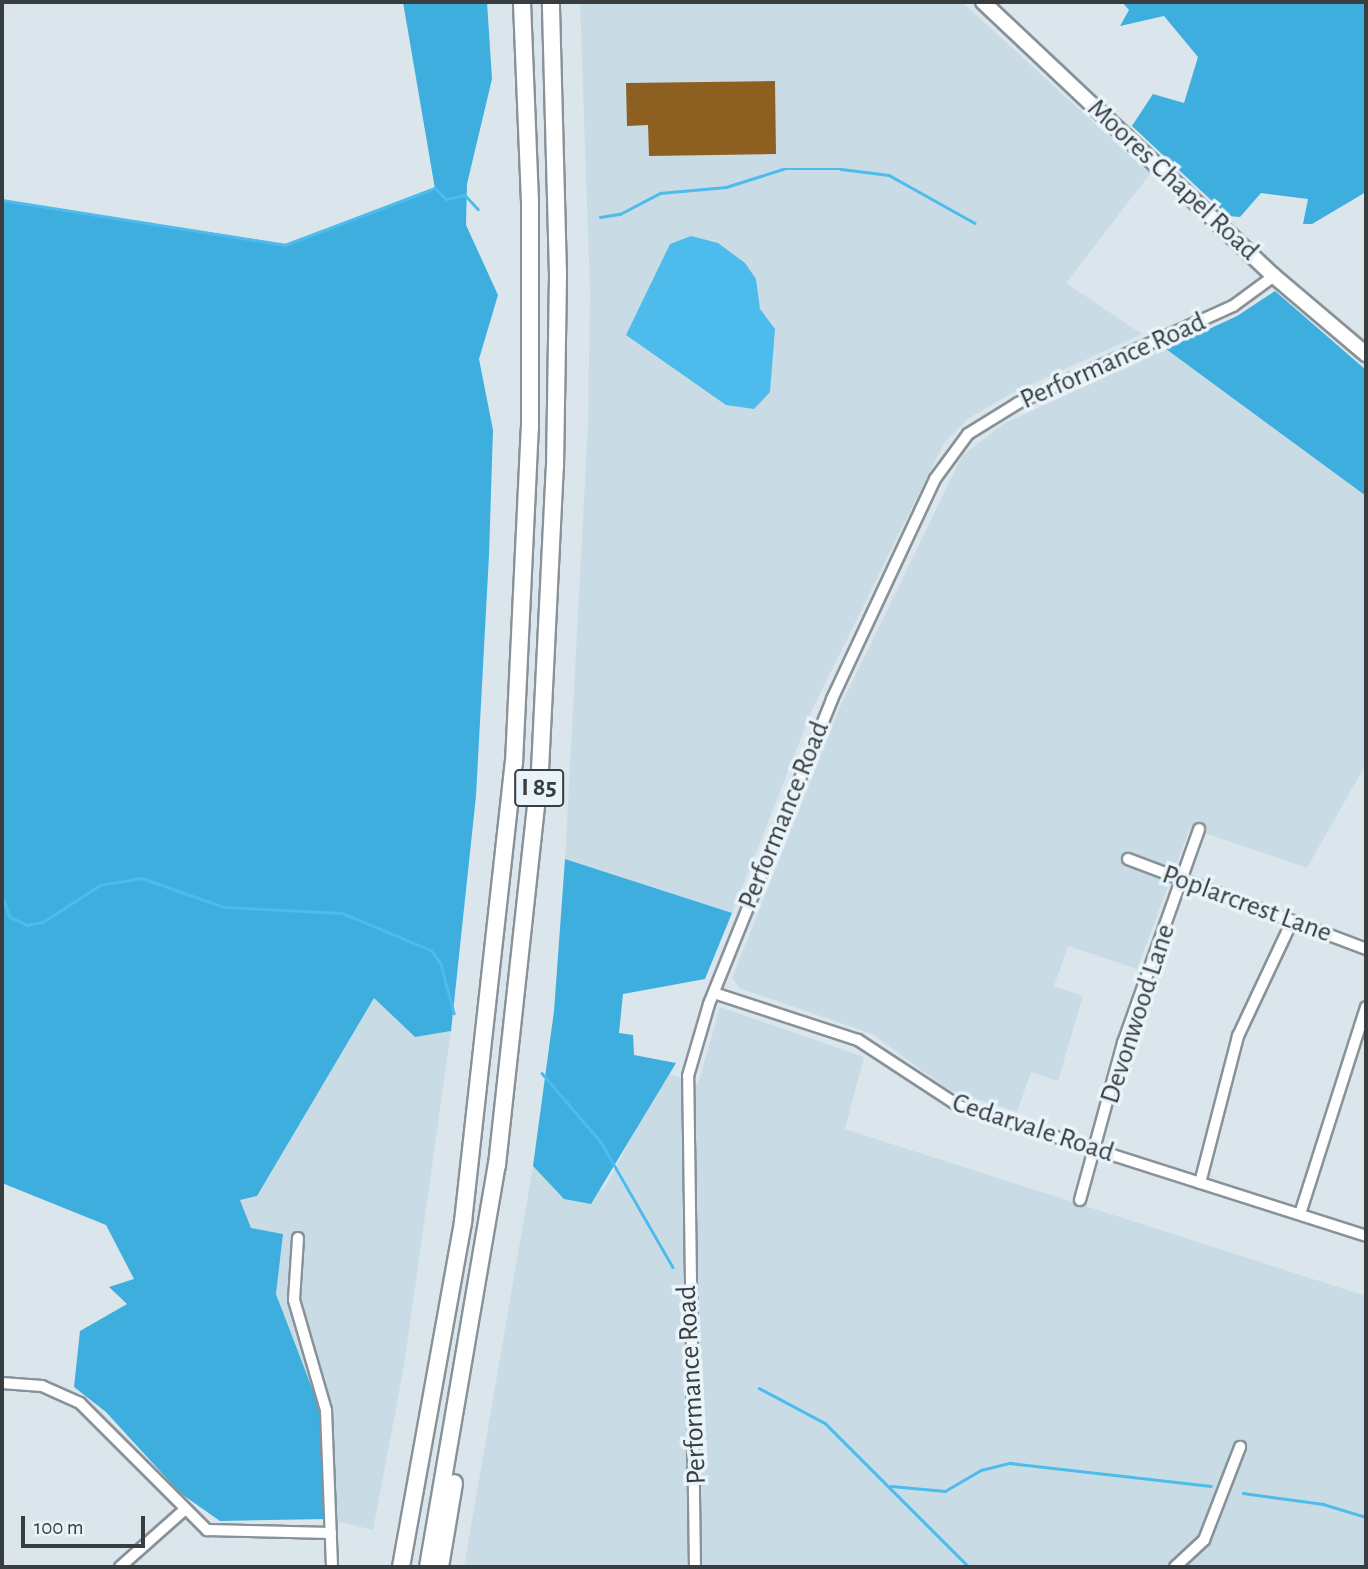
<!DOCTYPE html>
<html>
<head>
<meta charset="utf-8">
<style>
	body { margin:0 }
	#map { position:relative; width:1368px; height:1569px; overflow:hidden; background:#dbe6ec; font-family:"Alegreya Sans",sans-serif }
	div>[style] { position:absolute }
	[style*='--x'] { left:calc(var(--x)*1px); top:calc(var(--y)*1px); width:calc(var(--w)*1px); rotate:calc(var(--a)*1deg) }
	.built>* { inset:0; background:#c9dce6 }
	.forest>* { inset:0; background:#3eaedf }
	.water>* { inset:0; background:#4dbbec }
	.stream>* { height:2.5px; margin:-1.25px; padding:0 1.25px; transform-origin:1.25px; border-radius:1.25px; background:#4dbbec }
	.building>* { inset:0; background:#8d6021 }
	.roads { filter:drop-shadow(2px 0 #889298) drop-shadow(-2px 0 #889298) drop-shadow(0 2px #889298) drop-shadow(0 -2px #889298) }
	.minor>* { height:10px; margin:-5px; padding:0 5px; transform-origin:5px; border-radius:5px; background:#fff }
	.major>* { height:14px; margin:-7px; padding:0 7px; transform-origin:7px; border-radius:7px; background:#fff }
	.highway>* { height:16px; margin:-8px; padding:0 8px; transform-origin:8px; border-radius:8px; background:#fff }
	span { translate:-50% -50%; white-space:nowrap; text-align:center; line-height:1.15; -webkit-text-stroke:7px #e8f3fa; paint-order:stroke }
	.shield-label span { padding:2px 5px; background:#e8f3fa; border:2px solid; border-radius:5px; -webkit-text-stroke-width:0 }
	.shield-label { font-size:26px; color:#383d3f; font-weight:700 }
	.street-label { font-size:28px; color:#383d3f }
	.frame { position:absolute; inset:0; border:4px solid #383d3f; pointer-events:none }
	.scale { position:absolute; left:21px; top:1516px; width:124px; height:32px; box-sizing:border-box; border:4px solid #383d3f; border-top:0; padding-left:9px; font-size:21px; line-height:24px; white-space:nowrap; color:#383d3f; -webkit-text-stroke:5px #e8f3fa; paint-order:stroke }
</style>
</head>
<body>
<div id="map">
	<div class="built">
		<i style="clip-path:polygon(580px 2px,962px 2px,1150px 174px,1066px 283px,1142px 334px,1012px 393px,969px 418px,944px 443px,813px 708px,732px 913px,565px 859px,588px 425px,590px 291px)"></i>
		<i style="clip-path:polygon(1166px 349px,1366px 496px,1366px 764px,1307px 868px,1190px 828px,1137px 969px,1068px 946px,1054px 986px,1083px 996px,1058px 1081px,1031px 1072px,1017px 1112px,949px 1090px,872px 1034px,739px 988px,732px 978px,840px 707px,962px 456px,1003px 424px)"></i>
		<i style="clip-path:polygon(374px 997px,415px 1037px,451px 1031px,404px 1366px,373px 1530px,328px 1519px,325px 1422px,276px 1294px,283px 1234px,251px 1228px,240px 1200px,257px 1196px)"></i>
		<i style="clip-path:polygon(720px 1007px,864px 1057px,845px 1129px,1366px 1296px,1366px 1567px,464px 1567px,533px 1166px,564px 1199px,604px 1189px,666px 1073px,698px 1084px)"></i>
	</div>
	<div class="forest">
		<i style="clip-path:polygon(403px 2px,487px 2px,492px 79px,467px 184px,466px 225px,498px 295px,479px 359px,493px 430px,489px 555px,476px 796px,451px 1031px,415px 1037px,374px 998px,257px 1196px,240px 1200px,251px 1228px,283px 1234px,276px 1294px,325px 1422px,328px 1519px,220px 1521px,180px 1493px,106px 1412px,74px 1387px,80px 1331px,127px 1304px,109px 1287px,134px 1279px,106px 1225px,2px 1183px,2px 200px,285px 244px,435px 189px)"></i>
		<i style="clip-path:polygon(1122px 2px,1366px 2px,1366px 192px,1312px 224px,1303px 224px,1308px 199px,1261px 193px,1240px 217px,1228px 216px,1132px 126px,1153px 94px,1184px 103px,1198px 57px,1164px 16px,1120px 26px,1129px 10px)"></i>
		<i style="clip-path:polygon(1275px 291px,1366px 370px,1366px 496px,1166px 349px,1237px 316px)"></i>
		<i style="clip-path:polygon(565px 859px,732px 913px,705px 979px,623px 994px,619px 1033px,633px 1035px,634px 1055px,676px 1063px,591px 1204px,564px 1199px,533px 1166px,554px 1011px)"></i>
	</div>
	<div class="water">
		<i style="clip-path:polygon(691px 236px,718px 243px,745px 263px,756px 279px,760px 309px,775px 329px,770px 392px,754px 409px,726px 405px,626px 335px,670px 244px)"></i>
	</div>
	<div class="stream">
		<i style="--x:2;--y:200;--w:287;--a:9"></i>
		<i style="--x:285;--y:245;--w:160;--a:-20.8"></i>
		<i style="--x:435;--y:188;--w:16;--a:45"></i>
		<i style="--x:446;--y:199;--w:19;--a:-12"></i>
		<i style="--x:465;--y:195;--w:19;--a:47"></i>
		<i style="--x:600;--y:217;--w:20;--a:-9"></i>
		<i style="--x:620;--y:214;--w:45;--a:-27.7"></i>
		<i style="--x:660;--y:193;--w:66;--a:-5.2"></i>
		<i style="--x:726;--y:187;--w:60;--a:-17.5"></i>
		<i style="--x:783;--y:169;--w:58;--a:0"></i>
		<i style="--x:841;--y:169;--w:48;--a:7.1"></i>
		<i style="--x:889;--y:175;--w:98;--a:29.2"></i>
		<i style="--x:2;--y:895;--w:23;--a:70"></i>
		<i style="--x:10;--y:917;--w:19;--a:25"></i>
		<i style="--x:27;--y:925;--w:16;--a:-11"></i>
		<i style="--x:43;--y:922;--w:68;--a:-33"></i>
		<i style="--x:100;--y:885;--w:43;--a:-9.5"></i>
		<i style="--x:142;--y:878;--w:87;--a:19.5"></i>
		<i style="--x:224;--y:907;--w:118;--a:2.9"></i>
		<i style="--x:342;--y:913;--w:96;--a:22.6"></i>
		<i style="--x:431;--y:950;--w:17;--a:54"></i>
		<i style="--x:441;--y:964;--w:51;--a:75.1"></i>
		<i style="--x:542;--y:1073;--w:91;--a:49.5"></i>
		<i style="--x:601;--y:1142;--w:144;--a:60.1"></i>
		<i style="--x:759;--y:1388;--w:75;--a:27.9"></i>
		<i style="--x:825;--y:1423;--w:204;--a:45"></i>
		<i style="--x:891;--y:1486;--w:54;--a:5.3"></i>
		<i style="--x:945;--y:1491;--w:42;--a:-30.3"></i>
		<i style="--x:981;--y:1470;--w:30;--a:-14"></i>
		<i style="--x:1010;--y:1463;--w:202;--a:6.5"></i>
		<i style="--x:1243;--y:1493;--w:81;--a:7.8"></i>
		<i style="--x:1323;--y:1504;--w:45;--a:16.8"></i>
	</div>
	<div class="building">
		<i style="clip-path:polygon(775px 81px,776px 154px,649px 156px,648px 125px,627px 126px,626px 83px)"></i>
	</div>
	<div class="roads">
		<div class="minor">
			<i style="--x:1128;--y:859;--w:254;--a:20.7"></i>
			<i style="--x:714;--y:993;--w:151;--a:18.1"></i>
			<i style="--x:858;--y:1040;--w:121;--a:33.2"></i>
			<i style="--x:959;--y:1106;--w:427;--a:17.7"></i>
			<i style="--x:1200;--y:1183;--w:152;--a:-75.5"></i>
			<i style="--x:1238;--y:1036;--w:127;--a:-64.8"></i>
			<i style="--x:1080;--y:1200;--w:163;--a:-74.7"></i>
			<i style="--x:1123;--y:1043;--w:227;--a:-70.4"></i>
			<i style="--x:1300;--y:1214;--w:217;--a:-72.3"></i>
			<i style="--x:298;--y:1238;--w:62;--a:93.7"></i>
			<i style="--x:294;--y:1300;--w:115;--a:73.8"></i>
			<i style="--x:326;--y:1410;--w:157;--a:87.8"></i>
			<i style="--x:2;--y:1383;--w:40;--a:4.3"></i>
			<i style="--x:42;--y:1386;--w:42;--a:24.1"></i>
			<i style="--x:80;--y:1403;--w:180;--a:45"></i>
			<i style="--x:207;--y:1530;--w:124;--a:1.4"></i>
			<i style="--x:120;--y:1567;--w:84;--a:-41.6"></i>
			<i style="--x:695;--y:1567;--w:491;--a:-90.8"></i>
			<i style="--x:688;--y:1076;--w:75;--a:-73.7"></i>
			<i style="--x:709;--y:1004;--w:329;--a:-68"></i>
			<i style="--x:832;--y:699;--w:243;--a:-64.9"></i>
			<i style="--x:935;--y:479;--w:56;--a:-53.7"></i>
			<i style="--x:968;--y:434;--w:59;--a:-31.8"></i>
			<i style="--x:1018;--y:403;--w:236;--a:-24.3"></i>
			<i style="--x:1233;--y:306;--w:51;--a:-36.2"></i>
			<i style="--x:1175;--y:1567;--w:40;--a:-43"></i>
			<i style="--x:1204;--y:1540;--w:100;--a:-68.8"></i>
		</div>
		<div class="major">
			<i style="--x:983;--y:2;--w:400;--a:43.3"></i>
			<i style="--x:1274;--y:276;--w:121;--a:40.3"></i>
		</div>
		<div class="highway">
			<i style="--x:401;--y:1567;--w:351;--a:-79.8"></i>
			<i style="--x:463;--y:1222;--w:462;--a:-83.7"></i>
			<i style="--x:514;--y:763;--w:335;--a:-87.3"></i>
			<i style="--x:530;--y:428;--w:226;--a:-90"></i>
			<i style="--x:530;--y:202;--w:200;--a:-92.3"></i>
			<i style="--x:428;--y:1567;--w:408;--a:-80.3"></i>
			<i style="--x:497;--y:1165;--w:397;--a:-83.8"></i>
			<i style="--x:540;--y:770;--w:303;--a:-87.2"></i>
			<i style="--x:555;--y:467;--w:192;--a:-89.1"></i>
			<i style="--x:558;--y:275;--w:273;--a:-91.5"></i>
			<i style="--x:440;--y:1567;--w:85;--a:-80.5"></i>
		</div>
	</div>
	<div class="shield-label">
		<span style="left:539px;top:788px">I 85</span>
	</div>
	<div class="street-label">
		<span style="left:1173px;top:180px;rotate:43deg">Moores Chapel Road</span>
		<span style="left:1113px;top:361px;rotate:-24deg">Performance Road</span>
		<span style="left:784px;top:815px;rotate:-68deg">Performance Road</span>
		<span style="left:1247px;top:904px;rotate:20deg">Poplarcrest Lane</span>
		<span style="left:1138px;top:1014px;rotate:-72deg">Devonwood Lane</span>
		<span style="left:1033px;top:1128px;rotate:18deg">Cedarvale Road</span>
		<span style="left:692px;top:1385px;rotate:-93deg">Performance Road</span>
	</div>
	<div class="frame"></div>
	<div class="scale">100 m</div>
</div>
</body>
</html>
